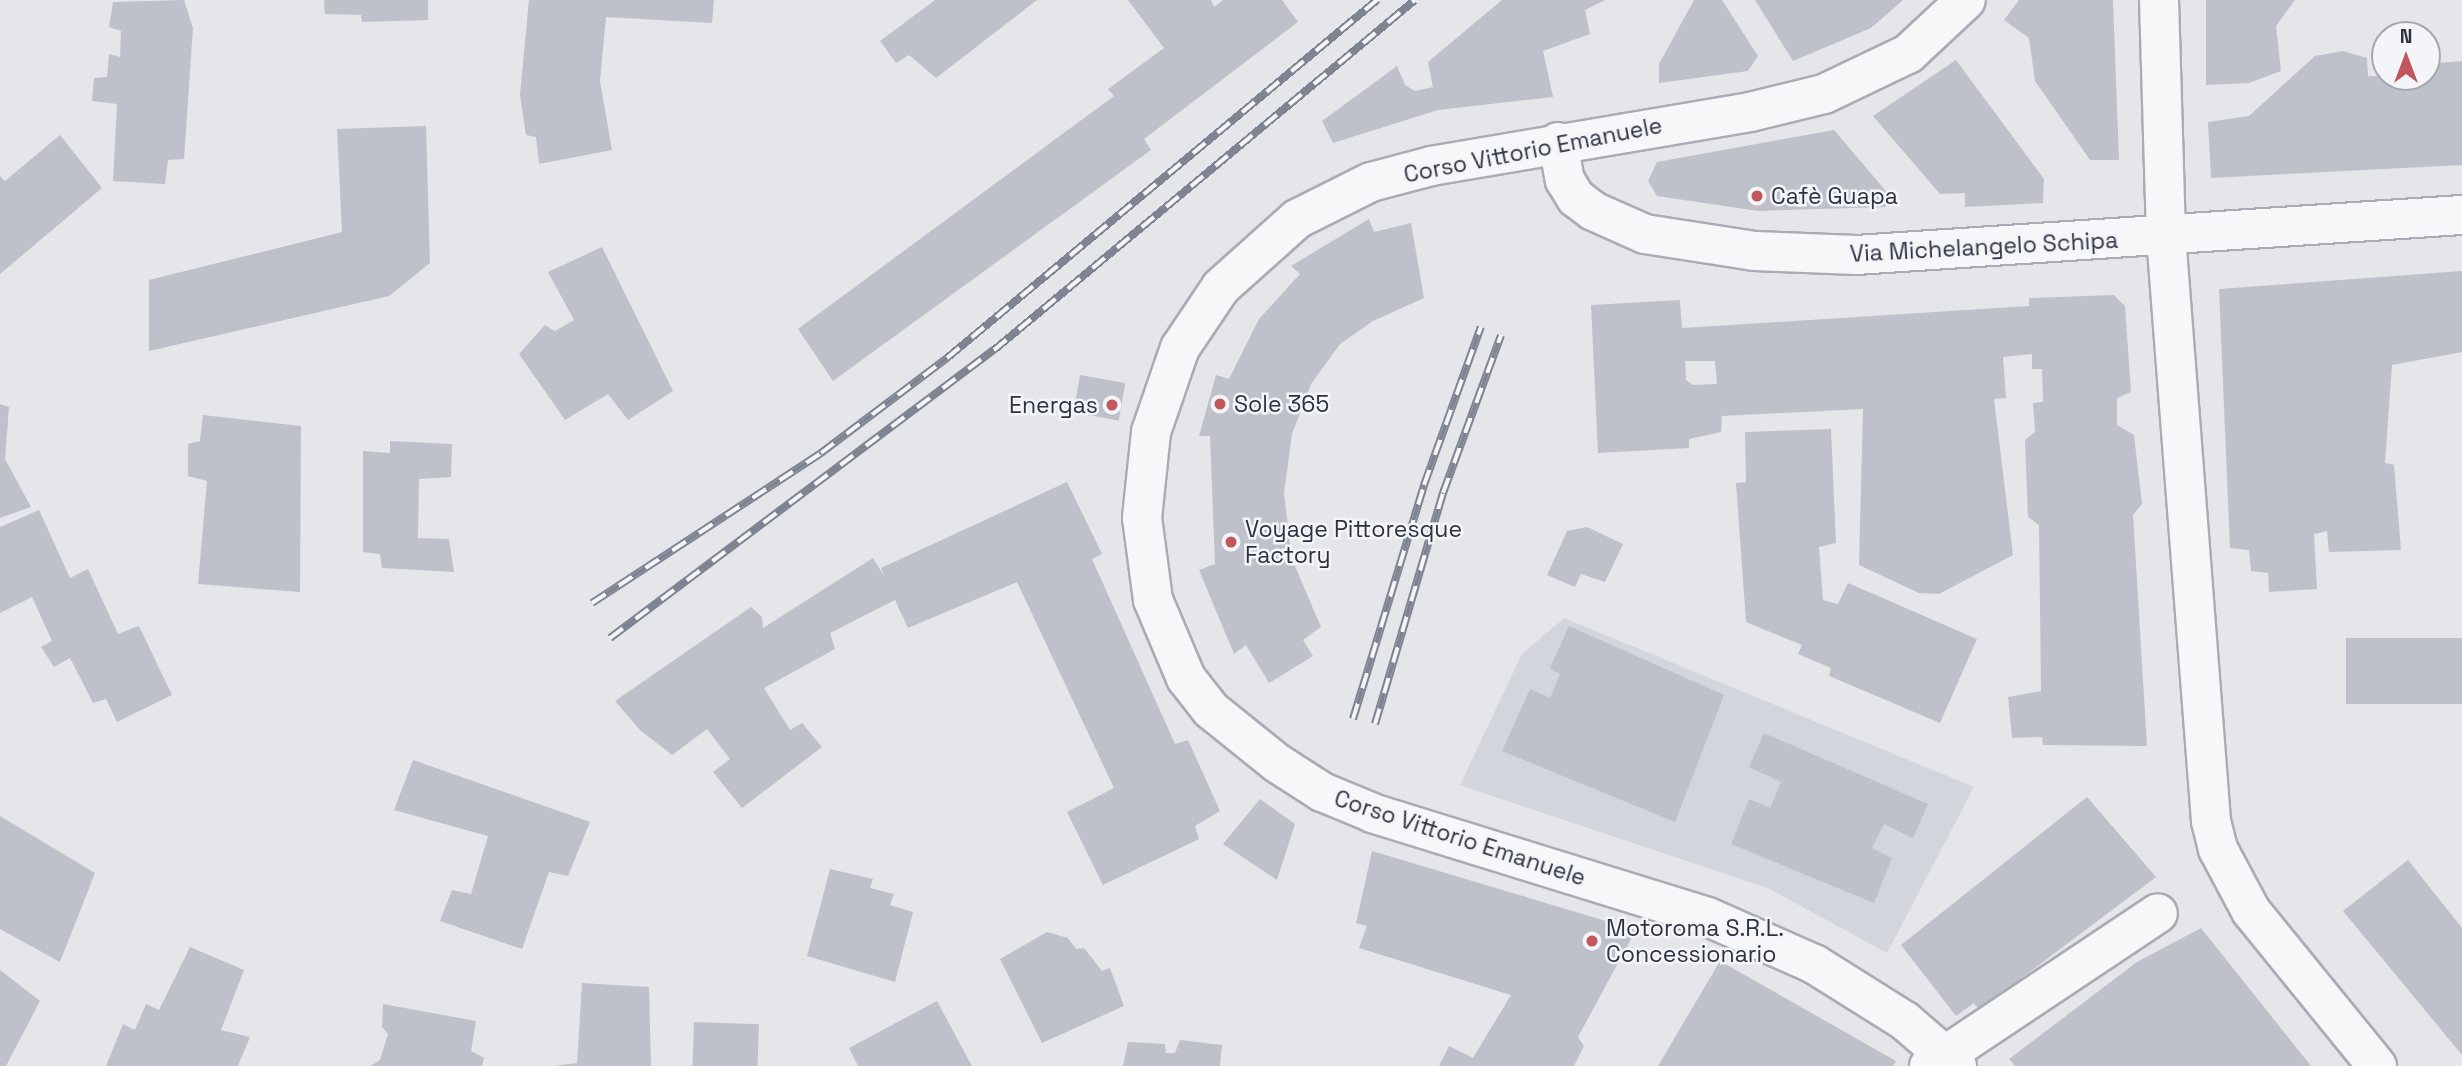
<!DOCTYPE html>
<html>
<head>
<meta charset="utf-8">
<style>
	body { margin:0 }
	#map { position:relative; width:2462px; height:1066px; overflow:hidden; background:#e4e6ea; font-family:"Space Grotesk",sans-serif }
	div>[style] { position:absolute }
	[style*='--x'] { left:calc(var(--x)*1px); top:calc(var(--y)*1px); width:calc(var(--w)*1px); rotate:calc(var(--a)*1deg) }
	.built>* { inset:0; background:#d2d5dc }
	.building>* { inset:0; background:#bfc1ca; transform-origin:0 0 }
	.roads { filter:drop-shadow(2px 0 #a9acb4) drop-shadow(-2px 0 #a9acb4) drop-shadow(0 2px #a9acb4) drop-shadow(0 -2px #a9acb4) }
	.minor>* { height:38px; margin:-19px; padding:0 19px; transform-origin:19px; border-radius:19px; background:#f6f7f9 }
	.rail>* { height:8px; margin-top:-4px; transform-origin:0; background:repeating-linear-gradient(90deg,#f4f5f8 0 16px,#7f8492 0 32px); box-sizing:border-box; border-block:2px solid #7f8492 }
	.dots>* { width:19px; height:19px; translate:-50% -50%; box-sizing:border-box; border:4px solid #f4f5f8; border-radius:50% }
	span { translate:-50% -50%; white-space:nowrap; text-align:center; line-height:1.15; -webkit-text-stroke:5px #f4f5f8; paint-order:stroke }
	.street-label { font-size:23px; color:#2d3241 }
	.poi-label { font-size:23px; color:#2d3241 }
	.left { translate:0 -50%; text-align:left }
	.right { translate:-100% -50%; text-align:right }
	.north { position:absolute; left:2371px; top:21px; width:70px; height:70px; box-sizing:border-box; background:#f4f5f8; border:2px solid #a4a7af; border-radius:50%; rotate:0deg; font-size:19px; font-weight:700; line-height:28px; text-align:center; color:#2d3241 }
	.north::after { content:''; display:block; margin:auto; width:24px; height:32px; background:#c1575b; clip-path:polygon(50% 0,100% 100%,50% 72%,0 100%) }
</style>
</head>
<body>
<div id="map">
	<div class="built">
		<div style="clip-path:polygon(1564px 618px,1974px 787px,1887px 953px,1770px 889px,1460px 785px,1522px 654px)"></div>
	</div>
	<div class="building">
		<div style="clip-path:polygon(184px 0,193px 28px,184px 159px,168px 160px,165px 184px,113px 181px,117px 104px,92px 101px,94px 78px,107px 77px,109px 54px,120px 57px,121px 31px,109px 27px,113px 2px)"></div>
		<div style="clip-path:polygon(324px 0,428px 0,428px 20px,362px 22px,361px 15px,325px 14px)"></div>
		<div style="clip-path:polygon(529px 0,714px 0,712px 23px,606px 17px,600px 81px,612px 150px,539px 164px,536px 137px,526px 135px,520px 95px)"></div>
		<div style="clip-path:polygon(935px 0,1037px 0,936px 78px,909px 55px,896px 63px,880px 41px)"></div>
		<div style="clip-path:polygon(1128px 0,1211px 0,1214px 7px,1223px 0,1282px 0,1298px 22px,1144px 139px,1151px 150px,833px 381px,798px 329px,1114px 96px,1108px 89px,1164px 48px)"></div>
		<div style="clip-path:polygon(1502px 0,1605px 0,1585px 10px,1590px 34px,1543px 51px,1553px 97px,1438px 110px,1333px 143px,1322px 121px,1397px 66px,1405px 85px,1415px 91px,1433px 87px,1428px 62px)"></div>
		<div style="clip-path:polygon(1694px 0,1722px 0,1758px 56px,1748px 71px,1659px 83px,1659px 64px)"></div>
		<div style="clip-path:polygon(1755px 0,1903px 0,1871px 28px,1793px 61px)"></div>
		<div style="clip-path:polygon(2019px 0,2113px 0,2119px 160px,2090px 160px,2035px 81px,2029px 38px,2004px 20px)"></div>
		<div style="clip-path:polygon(2206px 0,2295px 0,2276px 26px,2281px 71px,2249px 83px,2206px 85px)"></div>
		<div style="clip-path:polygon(2343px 51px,2367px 58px,2368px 76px,2427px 77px,2435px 73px,2437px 63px,2462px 61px,2462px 165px,2211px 178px,2208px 122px,2249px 116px,2315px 56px)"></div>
		<div style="clip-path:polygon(1956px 60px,2044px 179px,2043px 203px,1965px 207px,1965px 193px,1940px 194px,1873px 116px)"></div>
		<div style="clip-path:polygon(426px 126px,430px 263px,389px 296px,149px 351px,149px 280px,342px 232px,337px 129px)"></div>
		<div style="clip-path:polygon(1834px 130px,1886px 191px,1890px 201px,1885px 207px,1758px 211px,1657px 196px,1648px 181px,1657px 162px)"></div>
		<div style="clip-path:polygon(60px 135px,102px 188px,0 274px,0 176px,5px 181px)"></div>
		<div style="clip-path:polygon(1369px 219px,1374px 232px,1411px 223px,1424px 298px,1373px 321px,1340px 344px,1311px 384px,1292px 434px,1284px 493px,1292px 559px,1321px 627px,1303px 640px,1313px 656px,1269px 683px,1246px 645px,1234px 654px,1199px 570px,1215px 564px,1210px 436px,1199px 436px,1216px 375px,1229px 379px,1259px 319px,1300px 274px,1291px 266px)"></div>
		<div style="clip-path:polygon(602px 247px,673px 391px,628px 420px,608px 394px,565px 420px,519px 354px,545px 325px,555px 331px,574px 320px,548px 272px)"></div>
		<div style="clip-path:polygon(2462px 271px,2462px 352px,2392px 365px,2385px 463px,2394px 465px,2401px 550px,2329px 552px,2327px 531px,2314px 534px,2317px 589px,2269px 592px,2268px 573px,2251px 571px,2249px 550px,2230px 548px,2219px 289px)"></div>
		<div style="clip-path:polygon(evenodd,2114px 295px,2125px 306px,2131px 392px,2117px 398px,2117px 425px,2134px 435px,2142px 504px,2133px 515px,2147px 746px,2043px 745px,2042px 737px,2012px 738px,2008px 697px,2041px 691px,2039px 525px,2028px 517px,2025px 440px,2035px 432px,2033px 403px,2043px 402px,2042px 369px,2032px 369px,2032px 354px,2003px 357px,2006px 398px,1994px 399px,2013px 555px,1939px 594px,1919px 593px,1859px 565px,1863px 409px,1722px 416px,1721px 432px,1689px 439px,1689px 448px,1598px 453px,1591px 305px,1680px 300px,1682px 328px,2029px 306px,2029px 298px,2114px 295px,1685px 361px,1715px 361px,1717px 384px,1693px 385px,1686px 380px,1685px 361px)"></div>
		<div style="left:1080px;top:375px;width:46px;height:38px;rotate:10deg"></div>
		<div style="clip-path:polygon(0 404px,9px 407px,5px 459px,31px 507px,0 518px)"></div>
		<div style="clip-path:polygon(203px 415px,301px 426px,300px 592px,198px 584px,207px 481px,188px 476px,188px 444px,200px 441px)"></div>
		<div style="clip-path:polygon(1831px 429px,1836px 543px,1819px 547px,1823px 600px,1838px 604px,1848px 583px,1977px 639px,1940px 723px,1829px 676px,1831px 668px,1798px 654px,1802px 645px,1746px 622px,1736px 483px,1746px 482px,1745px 432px)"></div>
		<div style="clip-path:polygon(390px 441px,452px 444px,451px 477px,419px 479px,418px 538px,449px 539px,454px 572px,382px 568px,380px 554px,363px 552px,363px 451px,390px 453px)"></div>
		<div style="clip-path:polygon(1067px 482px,1102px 554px,1092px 559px,1175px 744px,1188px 740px,1220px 811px,1195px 826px,1199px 839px,1103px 885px,1067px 812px,1114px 788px,1017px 582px,908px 628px,895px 600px,830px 633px,835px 649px,764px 688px,790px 730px,802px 723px,822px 747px,742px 808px,713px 772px,730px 759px,707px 729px,672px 755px,640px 730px,615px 701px,751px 607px,762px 617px,763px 628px,873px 558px,884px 576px,881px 568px)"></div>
		<div style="clip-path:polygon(39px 510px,70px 578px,88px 569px,118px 634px,139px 626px,172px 695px,117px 722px,106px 699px,93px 703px,70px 658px,54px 667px,41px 647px,52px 641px,32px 597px,0 613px,0 527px)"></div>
		<div style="clip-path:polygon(1587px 527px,1623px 544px,1605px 582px,1581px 574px,1575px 587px,1547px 575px,1567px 531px)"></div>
		<div style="clip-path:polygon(1569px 626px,1724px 695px,1675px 822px,1502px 751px,1530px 689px,1550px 698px,1560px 674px,1550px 668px)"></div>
		<div style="left:2462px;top:638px;width:66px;height:116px;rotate:90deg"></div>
		<div style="clip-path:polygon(1764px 733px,1928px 804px,1913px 838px,1884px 824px,1872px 848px,1892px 858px,1874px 903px,1731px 844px,1749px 799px,1770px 808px,1781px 782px,1749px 767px)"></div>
		<div style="clip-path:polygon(413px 760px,590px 822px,568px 876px,549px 872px,522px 949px,440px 921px,452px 890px,471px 894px,488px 836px,394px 810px)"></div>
		<div style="clip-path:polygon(2087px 797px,2156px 877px,1979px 1010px,1974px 1003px,1956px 1016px,1901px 945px)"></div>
		<div style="clip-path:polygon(1260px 799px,1295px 824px,1277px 880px,1223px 844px)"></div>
		<div style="clip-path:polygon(0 816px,95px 873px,60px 962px,0 929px)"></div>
		<div style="clip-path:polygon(1372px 851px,1636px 930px,1578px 1037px,1584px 1046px,1574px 1066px,1439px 1066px,1449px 1046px,1473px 1058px,1511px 995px,1359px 948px,1367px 926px,1356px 923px)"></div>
		<div style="clip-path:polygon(2408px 860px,2462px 928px,2462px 1055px,2343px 911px)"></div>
		<div style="clip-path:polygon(830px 869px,873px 879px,870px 888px,894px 894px,890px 905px,913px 912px,895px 982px,807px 956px)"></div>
		<div style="clip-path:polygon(2201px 928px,2311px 1066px,2015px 1066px,2009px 1059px,2137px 962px)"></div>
		<div style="clip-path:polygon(1047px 932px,1068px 938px,1076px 949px,1084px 948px,1102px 971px,1110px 968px,1124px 1006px,1042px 1043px,1000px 959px)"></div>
		<div style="clip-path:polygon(190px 947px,244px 970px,221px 1030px,250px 1037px,238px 1066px,106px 1066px,123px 1024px,135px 1030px,146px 1004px,159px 1010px)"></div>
		<div style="clip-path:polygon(1720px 961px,1896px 1061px,1893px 1066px,1658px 1066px)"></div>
		<div style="clip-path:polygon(0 970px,40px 1001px,6px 1066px,0 1066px)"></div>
		<div style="clip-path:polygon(582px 983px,649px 987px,651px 1066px,554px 1066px,577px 1063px)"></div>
		<div style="clip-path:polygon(937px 1001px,972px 1066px,858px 1066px,849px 1048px)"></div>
		<div style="clip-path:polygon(383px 1004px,476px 1021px,471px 1051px,484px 1058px,482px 1066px,370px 1066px,380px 1060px,388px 1034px,382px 1027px)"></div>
		<div style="left:694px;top:1022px;width:65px;height:44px;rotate:2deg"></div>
		<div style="clip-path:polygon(1180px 1040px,1222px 1045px,1220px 1066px,1123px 1066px,1128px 1042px,1165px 1044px,1166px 1053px,1175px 1053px)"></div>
	</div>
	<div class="roads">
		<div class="minor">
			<div style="--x:2159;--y:0;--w:236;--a:88.3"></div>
			<div style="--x:2166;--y:236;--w:587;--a:85.6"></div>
			<div style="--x:2211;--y:821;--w:29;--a:76"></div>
			<div style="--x:2218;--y:849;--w:70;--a:62"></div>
			<div style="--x:2251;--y:911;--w:200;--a:50.9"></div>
			<div style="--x:1558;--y:142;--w:39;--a:80"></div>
			<div style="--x:1565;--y:180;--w:21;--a:59"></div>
			<div style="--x:1576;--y:198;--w:21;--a:37"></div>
			<div style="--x:1593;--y:211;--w:57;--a:23.9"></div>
			<div style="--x:1645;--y:234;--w:111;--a:8.8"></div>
			<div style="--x:1755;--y:251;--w:101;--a:2.3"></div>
			<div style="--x:1856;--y:255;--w:607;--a:-3.78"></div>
			<div style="--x:1929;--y:1066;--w:275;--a:-33.7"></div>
			<div style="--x:1957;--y:1066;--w:69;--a:-139.1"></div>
			<div style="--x:1905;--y:1021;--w:107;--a:-147.9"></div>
			<div style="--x:1814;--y:964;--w:116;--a:-156.1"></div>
			<div style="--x:1708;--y:917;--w:351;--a:-162.8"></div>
			<div style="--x:1373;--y:813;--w:55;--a:-157.6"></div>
			<div style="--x:1322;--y:792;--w:54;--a:-147.2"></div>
			<div style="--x:1277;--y:763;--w:85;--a:-141.2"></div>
			<div style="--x:1211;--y:710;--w:41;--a:-128"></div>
			<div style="--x:1186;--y:678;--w:85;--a:-112.9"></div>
			<div style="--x:1153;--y:600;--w:83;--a:-97.6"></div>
			<div style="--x:1142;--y:518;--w:86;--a:-84"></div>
			<div style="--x:1151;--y:432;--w:89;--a:-71"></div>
			<div style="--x:1180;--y:348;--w:73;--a:-56.1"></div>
			<div style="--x:1221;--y:287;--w:102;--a:-41.8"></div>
			<div style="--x:1297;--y:219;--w:83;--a:-26.6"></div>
			<div style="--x:1371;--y:182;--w:62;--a:-14.9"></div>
			<div style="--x:1431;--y:166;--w:324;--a:-9.6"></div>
			<div style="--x:1750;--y:112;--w:76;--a:-13.7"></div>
			<div style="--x:1824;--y:94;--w:93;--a:-25.5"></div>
			<div style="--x:1908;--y:54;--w:79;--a:-43"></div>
		</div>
	</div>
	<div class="rail">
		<div style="--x:592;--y:603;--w:274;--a:-33.2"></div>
		<div style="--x:821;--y:453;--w:158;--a:-37"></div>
		<div style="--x:947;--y:358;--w:560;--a:-39.78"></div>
		<div style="--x:610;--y:638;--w:480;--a:-36.9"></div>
		<div style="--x:994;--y:350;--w:547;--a:-39.74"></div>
		<div style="--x:1353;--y:719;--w:245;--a:-73.1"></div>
		<div style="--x:1424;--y:485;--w:168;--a:-70.2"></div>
		<div style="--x:1375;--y:724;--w:241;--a:-73.6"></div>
		<div style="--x:1443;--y:493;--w:168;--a:-69.8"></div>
	</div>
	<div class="dots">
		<div style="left:1757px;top:196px;background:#c1575b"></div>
		<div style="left:1220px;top:404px;background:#c1575b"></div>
		<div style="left:1112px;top:405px;background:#c1575b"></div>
		<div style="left:1231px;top:542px;background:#c1575b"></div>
		<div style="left:1592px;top:941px;background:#c1575b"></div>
	</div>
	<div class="street-label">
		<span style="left:1533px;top:150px;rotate:-11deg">Corso Vittorio Emanuele</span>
		<span style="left:1984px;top:247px;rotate:-3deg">Via Michelangelo Schipa</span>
		<span style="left:1460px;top:838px;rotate:18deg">Corso Vittorio Emanuele</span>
	</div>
	<div class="poi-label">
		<span class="left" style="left:1771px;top:196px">Cafè Guapa</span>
		<span class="left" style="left:1234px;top:404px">Sole 365</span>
		<span class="right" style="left:1098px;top:405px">Energas</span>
		<span class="left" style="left:1245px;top:542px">Voyage Pittoresque<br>Factory</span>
		<span class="left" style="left:1606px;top:941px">Motoroma S.R.L.<br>Concessionario</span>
	</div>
	<div class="north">N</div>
</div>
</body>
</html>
